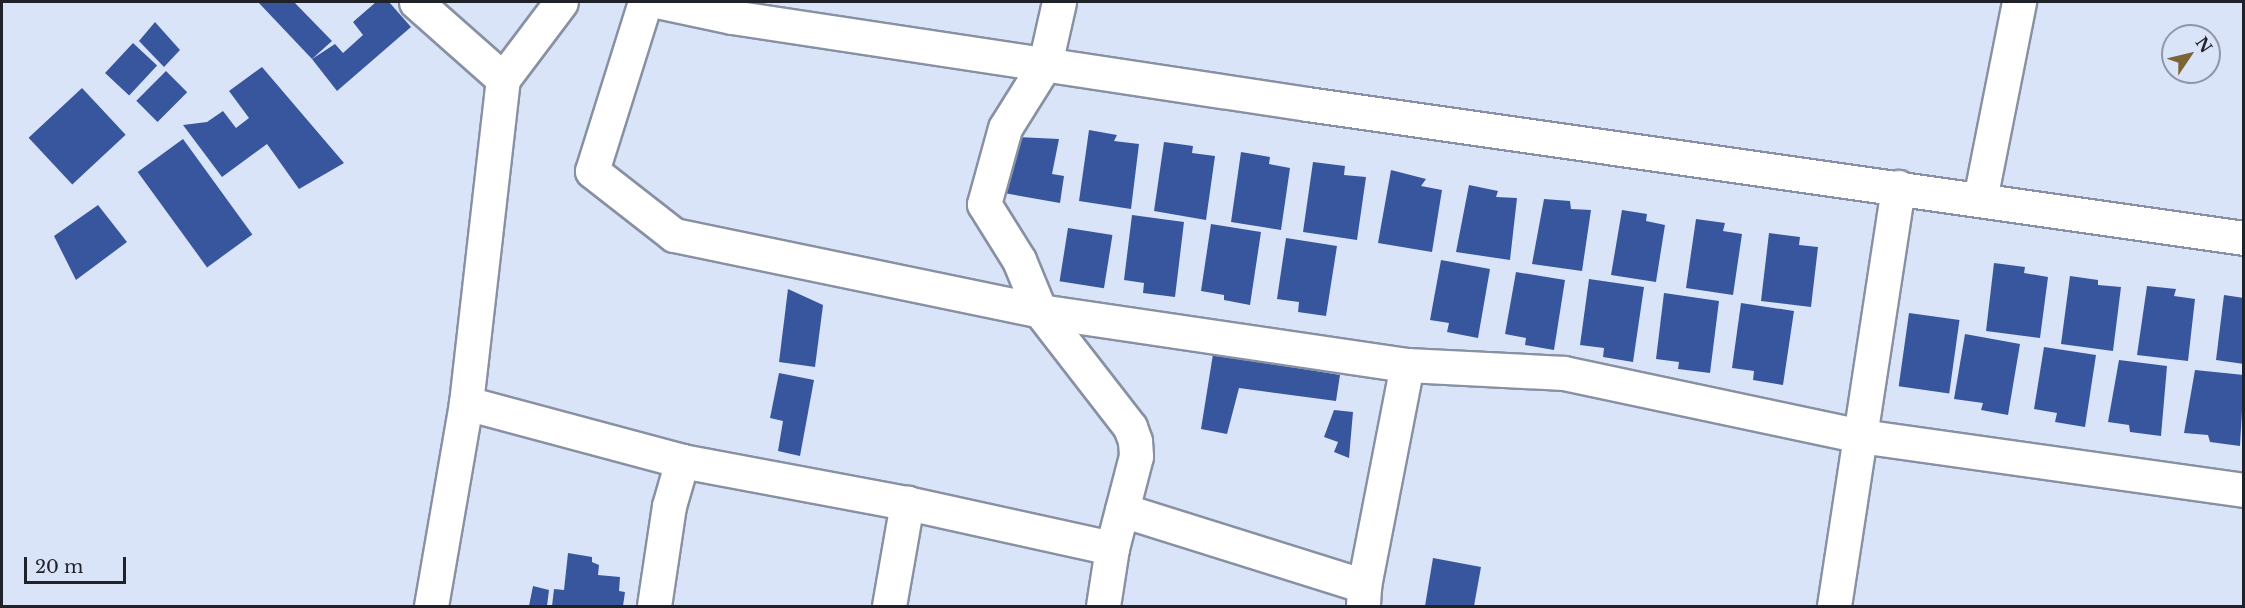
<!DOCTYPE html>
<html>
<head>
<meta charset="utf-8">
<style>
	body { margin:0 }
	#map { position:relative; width:2245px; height:608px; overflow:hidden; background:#dae4f8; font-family:"Libre Baskerville",serif }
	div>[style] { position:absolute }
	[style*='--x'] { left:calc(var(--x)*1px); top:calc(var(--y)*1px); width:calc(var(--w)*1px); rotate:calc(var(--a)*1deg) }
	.building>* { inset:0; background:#37569e; transform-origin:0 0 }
	.roads { filter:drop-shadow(2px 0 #8891a3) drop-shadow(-2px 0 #8891a3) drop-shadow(0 2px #8891a3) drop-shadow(0 -2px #8891a3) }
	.minor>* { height:33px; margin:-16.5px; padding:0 16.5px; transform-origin:16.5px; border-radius:16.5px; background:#fff }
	span { translate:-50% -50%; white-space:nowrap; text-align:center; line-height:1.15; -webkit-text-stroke:6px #dae4f8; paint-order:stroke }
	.frame { position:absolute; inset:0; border:3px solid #1f2229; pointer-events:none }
	.north { position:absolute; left:2161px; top:24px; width:60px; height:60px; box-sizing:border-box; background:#dae4f8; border:2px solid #8f96a5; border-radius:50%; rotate:55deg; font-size:16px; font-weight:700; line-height:24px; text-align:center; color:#1f2229 }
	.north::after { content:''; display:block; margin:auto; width:21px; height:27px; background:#7b6535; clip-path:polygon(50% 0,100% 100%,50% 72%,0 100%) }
	.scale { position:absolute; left:24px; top:557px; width:102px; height:27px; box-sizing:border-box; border:3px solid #1f2229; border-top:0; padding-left:8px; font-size:18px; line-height:21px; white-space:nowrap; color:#1f2229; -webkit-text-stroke:4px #dae4f8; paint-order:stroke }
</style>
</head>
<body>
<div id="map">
	<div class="building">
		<div style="clip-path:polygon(258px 2px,294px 2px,332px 41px,312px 59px)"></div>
		<div style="clip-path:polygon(376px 2px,389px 2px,411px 27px,337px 91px,312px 59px,335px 44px,343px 53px,363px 35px,353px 22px)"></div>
		<div style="clip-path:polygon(155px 22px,180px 50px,164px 67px,139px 41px)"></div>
		<div style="left:133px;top:43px;width:33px;height:41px;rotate:43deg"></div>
		<div style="clip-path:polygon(262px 67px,344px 163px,299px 189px,267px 144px,222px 177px,183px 125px,207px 122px,223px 111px,236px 128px,249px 118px,229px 91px)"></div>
		<div style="left:166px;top:71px;width:30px;height:42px;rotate:45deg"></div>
		<div style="left:82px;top:88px;width:64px;height:73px;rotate:47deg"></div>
		<div style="clip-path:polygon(1089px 130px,1117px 135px,1114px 141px,1139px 144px,1131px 209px,1079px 201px)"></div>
		<div style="clip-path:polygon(1017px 137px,1059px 139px,1052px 174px,1064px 176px,1060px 203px,1004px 193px)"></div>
		<div style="left:183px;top:139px;width:118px;height:56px;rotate:54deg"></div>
		<div style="clip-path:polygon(1164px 142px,1193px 146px,1192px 153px,1215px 156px,1206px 220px,1154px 211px)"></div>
		<div style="clip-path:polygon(1241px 152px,1270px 157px,1269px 164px,1290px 168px,1281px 230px,1231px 222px)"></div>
		<div style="clip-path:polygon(1313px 162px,1345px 166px,1344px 175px,1366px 177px,1357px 240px,1303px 232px)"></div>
		<div style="clip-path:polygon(1391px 170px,1426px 179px,1421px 186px,1442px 190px,1432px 252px,1378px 243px)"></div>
		<div style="clip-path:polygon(1469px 185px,1498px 191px,1496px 197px,1517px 198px,1510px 260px,1456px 252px)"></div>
		<div style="clip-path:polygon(1544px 199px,1570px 201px,1571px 209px,1591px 210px,1582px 271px,1532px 264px)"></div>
		<div style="clip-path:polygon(98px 205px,127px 242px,76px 280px,54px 236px)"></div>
		<div style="clip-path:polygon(1622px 210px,1647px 214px,1646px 221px,1665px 225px,1656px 282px,1611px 275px)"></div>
		<div style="clip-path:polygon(1132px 215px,1184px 222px,1175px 297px,1143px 293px,1144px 283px,1124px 280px)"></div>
		<div style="clip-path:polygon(1696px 219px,1725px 223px,1723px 231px,1742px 234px,1733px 295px,1686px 288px)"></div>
		<div style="clip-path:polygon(1211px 224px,1261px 232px,1250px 305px,1224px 300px,1224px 295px,1201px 291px)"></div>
		<div style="left:1068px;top:228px;width:45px;height:54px;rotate:9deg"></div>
		<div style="clip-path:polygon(1769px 233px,1800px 237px,1799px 245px,1818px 247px,1811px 307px,1761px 301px)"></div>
		<div style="clip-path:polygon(1286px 238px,1337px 246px,1326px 316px,1298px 312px,1299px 302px,1277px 299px)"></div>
		<div style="clip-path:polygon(1441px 260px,1490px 269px,1478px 338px,1447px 332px,1449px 323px,1430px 320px)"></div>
		<div style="clip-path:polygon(1994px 263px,2025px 267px,2024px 273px,2048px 277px,2040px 338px,1986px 331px)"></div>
		<div style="clip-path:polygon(1516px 272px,1565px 280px,1554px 350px,1525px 345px,1526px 338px,1505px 334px)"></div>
		<div style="clip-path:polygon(2070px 276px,2098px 280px,2098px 285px,2121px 287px,2113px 351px,2061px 344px)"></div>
		<div style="clip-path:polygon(1589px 279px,1644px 287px,1633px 362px,1603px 357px,1604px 348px,1580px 345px)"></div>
		<div style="clip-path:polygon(2147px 286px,2176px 289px,2174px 296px,2195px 299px,2188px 361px,2137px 355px)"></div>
		<div style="clip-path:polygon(788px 289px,823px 305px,815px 367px,779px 362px)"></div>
		<div style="clip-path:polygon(1664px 293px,1719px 301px,1710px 373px,1678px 369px,1679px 362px,1656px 359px)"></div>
		<div style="clip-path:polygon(2224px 295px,2244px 298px,2244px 364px,2216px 360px)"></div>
		<div style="clip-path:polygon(1741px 303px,1794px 311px,1783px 385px,1753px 380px,1754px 371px,1732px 368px)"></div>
		<div style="left:1909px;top:313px;width:51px;height:74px;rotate:8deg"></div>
		<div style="clip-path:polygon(1965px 334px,2020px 344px,2008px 415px,1981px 410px,1983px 403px,1954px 399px)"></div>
		<div style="clip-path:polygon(2044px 347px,2096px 355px,2085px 427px,2055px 422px,2057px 413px,2034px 409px)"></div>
		<div style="clip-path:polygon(1213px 354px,1340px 375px,1336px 401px,1239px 388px,1227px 434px,1201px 429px)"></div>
		<div style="clip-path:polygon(2119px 360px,2167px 366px,2161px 436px,2130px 432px,2129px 425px,2108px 422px)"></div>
		<div style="clip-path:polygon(2195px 370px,2244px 375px,2240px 446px,2210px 442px,2208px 435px,2184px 433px)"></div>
		<div style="clip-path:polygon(779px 373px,814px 380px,800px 456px,778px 451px,783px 421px,770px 418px)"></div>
		<div style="clip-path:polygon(1334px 410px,1353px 412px,1349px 458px,1334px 452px,1338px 442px,1324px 437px)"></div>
		<div style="clip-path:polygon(568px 553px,592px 557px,592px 562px,599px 565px,598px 575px,620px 577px,619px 591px,625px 592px,623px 606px,552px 606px,554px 589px,564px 590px)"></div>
		<div style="clip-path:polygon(1433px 558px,1481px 567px,1474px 606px,1425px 606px)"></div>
		<div style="clip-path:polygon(533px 586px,549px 590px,547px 606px,529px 606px)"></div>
	</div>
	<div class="roads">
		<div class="minor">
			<div style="--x:416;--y:2;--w:116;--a:41.5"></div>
			<div style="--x:503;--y:79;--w:96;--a:-53"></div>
			<div style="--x:645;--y:2;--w:177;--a:107.4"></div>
			<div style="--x:592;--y:171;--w:104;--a:38"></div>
			<div style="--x:674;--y:235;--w:374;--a:11.7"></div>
			<div style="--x:1040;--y:311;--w:371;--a:8.4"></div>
			<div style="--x:1407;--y:365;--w:157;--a:2.9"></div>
			<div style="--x:1564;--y:373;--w:303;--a:12"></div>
			<div style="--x:1860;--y:436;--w:388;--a:8"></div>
			<div style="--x:662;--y:2;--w:72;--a:12.1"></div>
			<div style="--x:732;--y:17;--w:582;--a:8.6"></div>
			<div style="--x:1307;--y:104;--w:947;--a:8.14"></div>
			<div style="--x:1059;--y:2;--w:64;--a:102.7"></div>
			<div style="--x:1045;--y:64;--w:75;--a:122"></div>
			<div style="--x:1005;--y:128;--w:79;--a:105.4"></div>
			<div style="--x:984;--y:204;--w:66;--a:58"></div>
			<div style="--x:1019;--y:260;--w:55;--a:67.6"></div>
			<div style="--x:1040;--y:311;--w:147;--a:52.2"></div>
			<div style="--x:1130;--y:427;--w:15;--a:70"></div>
			<div style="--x:1135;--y:441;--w:15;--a:86"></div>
			<div style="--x:1136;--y:456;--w:95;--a:104.6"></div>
			<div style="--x:1112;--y:548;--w:59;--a:98.8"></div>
			<div style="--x:1980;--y:199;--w:201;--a:-78.8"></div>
			<div style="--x:466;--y:403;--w:224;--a:15"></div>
			<div style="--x:682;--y:461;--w:229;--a:10.6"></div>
			<div style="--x:907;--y:503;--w:210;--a:12.4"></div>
			<div style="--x:1122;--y:510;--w:254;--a:17.4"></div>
			<div style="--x:1364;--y:586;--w:20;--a:93"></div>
			<div style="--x:1364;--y:586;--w:225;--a:-79"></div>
			<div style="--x:431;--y:606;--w:206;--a:-80.2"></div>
			<div style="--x:466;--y:403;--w:326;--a:-83.5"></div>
			<div style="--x:654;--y:606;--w:101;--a:-81.5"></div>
			<div style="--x:669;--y:506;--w:47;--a:-73.9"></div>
			<div style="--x:889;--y:606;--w:105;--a:-80.1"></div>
			<div style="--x:1834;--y:606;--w:424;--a:-81.3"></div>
		</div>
	</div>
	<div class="frame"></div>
	<div class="north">N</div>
	<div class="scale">20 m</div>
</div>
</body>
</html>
